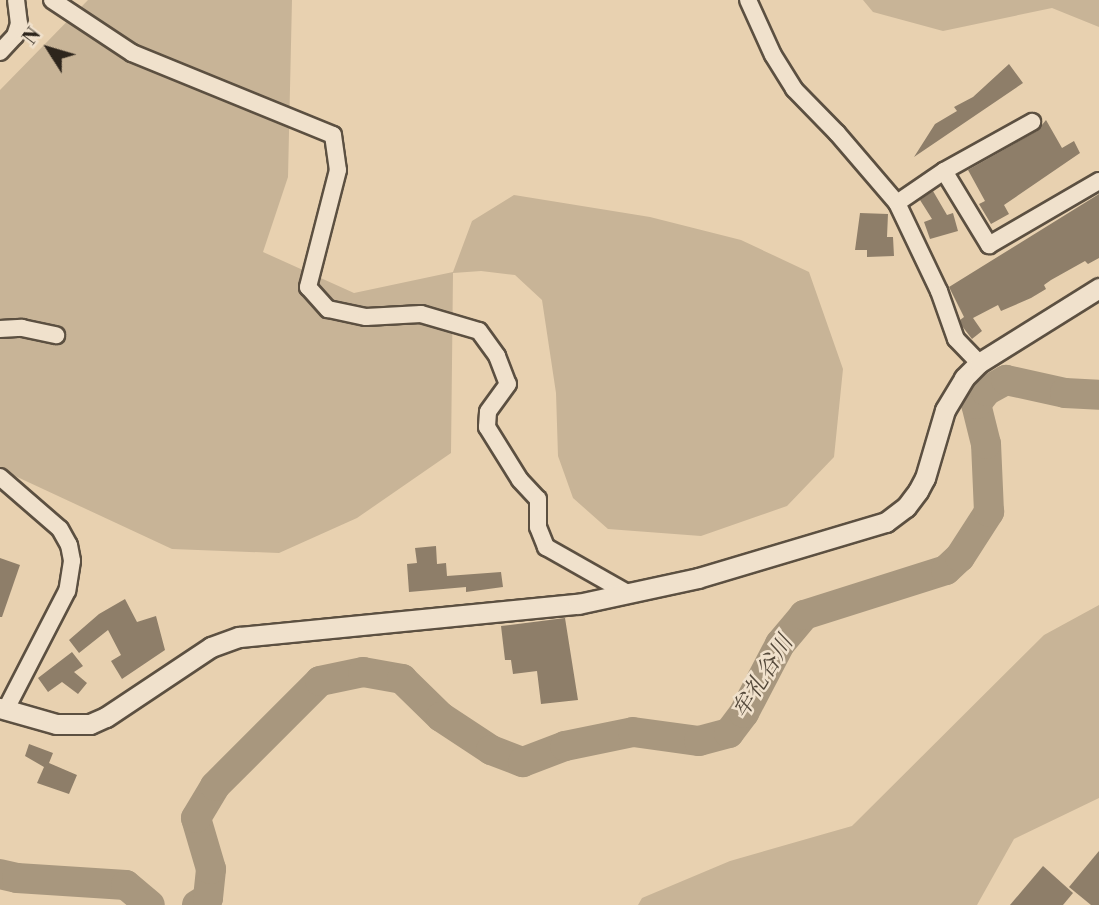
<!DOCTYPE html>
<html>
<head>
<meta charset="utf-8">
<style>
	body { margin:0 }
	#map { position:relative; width:1099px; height:905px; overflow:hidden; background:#e8d1b0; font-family:"Libre Bodoni","Noto Serif JP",serif }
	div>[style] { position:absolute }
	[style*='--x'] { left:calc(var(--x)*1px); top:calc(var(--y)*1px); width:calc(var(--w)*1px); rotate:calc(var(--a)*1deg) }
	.green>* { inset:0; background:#c8b497 }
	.river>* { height:30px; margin:-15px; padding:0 15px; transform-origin:15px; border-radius:15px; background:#a8977e }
	.building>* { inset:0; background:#8e7e69 }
	.roads { filter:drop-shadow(2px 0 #5c5041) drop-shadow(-2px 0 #5c5041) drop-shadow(0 2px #5c5041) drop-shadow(0 -2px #5c5041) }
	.minor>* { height:16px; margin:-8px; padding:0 8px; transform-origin:8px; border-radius:8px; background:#f0e1cc }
	.tertiary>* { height:19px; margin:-9.5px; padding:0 9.5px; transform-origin:9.5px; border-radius:9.5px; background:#f0e1cc }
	span { translate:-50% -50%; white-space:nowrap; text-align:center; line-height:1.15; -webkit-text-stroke:5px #f0e1cc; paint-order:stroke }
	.water-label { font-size:23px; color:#524739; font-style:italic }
	.north { position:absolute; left:14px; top:14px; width:70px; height:70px; -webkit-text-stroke:5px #f0e1cc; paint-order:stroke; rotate:307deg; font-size:19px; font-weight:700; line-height:28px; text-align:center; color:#2d251c }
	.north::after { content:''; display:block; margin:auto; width:24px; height:32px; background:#2d251c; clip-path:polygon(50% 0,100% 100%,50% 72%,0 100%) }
</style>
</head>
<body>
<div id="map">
	<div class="green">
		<div style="clip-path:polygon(88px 0,292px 0,288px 177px,263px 252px,354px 293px,453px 272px,472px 221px,514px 195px,650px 217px,741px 240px,809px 272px,843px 369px,834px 457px,787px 506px,701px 536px,608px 529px,573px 498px,558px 456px,556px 393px,542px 300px,515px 275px,481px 271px,453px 273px,451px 453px,357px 518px,279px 553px,172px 549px,0 469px,0 90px)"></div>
		<div style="clip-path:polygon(863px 0,1099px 0,1099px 27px,1052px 8px,943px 31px,873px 12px)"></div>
		<div style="clip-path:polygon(1099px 605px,1099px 798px,1014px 839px,977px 905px,638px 905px,642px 898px,730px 861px,852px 826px,1044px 635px)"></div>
	</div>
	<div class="river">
		<div style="--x:0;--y:874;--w:17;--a:13"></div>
		<div style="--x:17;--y:878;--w:109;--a:3.7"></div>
		<div style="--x:126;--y:885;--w:31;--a:40"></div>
		<div style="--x:197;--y:905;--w:13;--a:-32"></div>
		<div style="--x:208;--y:898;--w:29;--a:-84"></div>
		<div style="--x:211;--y:869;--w:53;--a:-106.4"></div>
		<div style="--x:196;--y:818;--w:37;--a:-59"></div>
		<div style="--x:215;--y:786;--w:148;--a:-45"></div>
		<div style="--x:320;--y:681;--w:44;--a:-11.8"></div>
		<div style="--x:363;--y:672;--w:40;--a:10"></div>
		<div style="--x:402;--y:679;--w:54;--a:44.3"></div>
		<div style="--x:441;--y:717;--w:60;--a:33.4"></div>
		<div style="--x:491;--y:750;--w:34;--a:21"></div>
		<div style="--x:523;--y:762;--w:45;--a:-20.9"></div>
		<div style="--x:565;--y:746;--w:69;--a:-11.6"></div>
		<div style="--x:633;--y:732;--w:67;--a:7.8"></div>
		<div style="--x:699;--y:741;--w:31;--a:-15"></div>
		<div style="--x:729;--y:733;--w:25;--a:-53"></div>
		<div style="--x:744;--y:713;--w:78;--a:-62.4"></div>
		<div style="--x:780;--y:644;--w:38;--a:-50"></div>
		<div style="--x:804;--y:615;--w:149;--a:-17.6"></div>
		<div style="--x:946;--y:570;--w:19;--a:-43"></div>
		<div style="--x:960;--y:557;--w:54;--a:-57.2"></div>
		<div style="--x:989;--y:512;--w:68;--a:-92.5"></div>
		<div style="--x:986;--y:444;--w:41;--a:-104"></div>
		<div style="--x:976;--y:404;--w:16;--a:-52"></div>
		<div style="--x:986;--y:391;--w:23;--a:-29"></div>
		<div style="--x:1006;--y:380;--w:60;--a:12.4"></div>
		<div style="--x:1065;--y:393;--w:34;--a:3"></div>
	</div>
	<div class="building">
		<div style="clip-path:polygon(1009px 64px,1023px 83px,914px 157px,935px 124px,957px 111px,954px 107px,973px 97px)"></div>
		<div style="clip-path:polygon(1046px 120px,1062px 148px,1074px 141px,1080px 153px,1004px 205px,1009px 214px,991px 224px,979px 204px,985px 201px,968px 170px,1037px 131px)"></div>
		<div style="clip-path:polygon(933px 191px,947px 215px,953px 213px,958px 231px,930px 239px,924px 222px,932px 219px,920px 200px)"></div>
		<div style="clip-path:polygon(1099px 194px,1099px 258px,1088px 264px,1085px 261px,1051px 280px,1044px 285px,1046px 289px,1031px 298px,1001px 311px,998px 305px,973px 318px,982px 331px,972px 339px,962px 326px,960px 320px,964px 317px,949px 287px)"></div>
		<div style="clip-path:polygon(860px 213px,888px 214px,887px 237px,893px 237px,894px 256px,867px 257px,867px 250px,855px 250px)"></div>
		<div style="clip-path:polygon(436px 546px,437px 564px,446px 563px,447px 576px,501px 572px,503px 587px,466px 592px,466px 587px,409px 592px,407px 564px,417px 563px,415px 548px)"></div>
		<div style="clip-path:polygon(0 558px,20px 565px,2px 617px,0 617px)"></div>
		<div style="clip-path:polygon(125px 599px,137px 622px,156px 616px,165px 650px,122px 679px,111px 661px,121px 655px,108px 630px,79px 653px,69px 640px,99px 614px)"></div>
		<div style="clip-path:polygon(565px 618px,578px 700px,541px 704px,537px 671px,513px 674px,511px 660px,505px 660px,501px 626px)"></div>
		<div style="clip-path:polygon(72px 652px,83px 666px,74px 672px,87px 683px,78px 694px,62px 682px,48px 692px,38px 678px)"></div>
		<div style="clip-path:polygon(29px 744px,53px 753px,49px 763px,77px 775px,69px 794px,37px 783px,44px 767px,25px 756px)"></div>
		<div style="clip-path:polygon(1099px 851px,1099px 905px,1091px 905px,1069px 887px)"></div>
		<div style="clip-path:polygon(1043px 866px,1073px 893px,1063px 905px,1010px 905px)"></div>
	</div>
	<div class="roads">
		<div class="minor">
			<div style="--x:52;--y:0;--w:96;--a:33.5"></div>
			<div style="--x:132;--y:53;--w:217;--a:22.2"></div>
			<div style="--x:333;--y:135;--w:35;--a:82"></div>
			<div style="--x:338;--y:170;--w:121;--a:104.4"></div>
			<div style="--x:308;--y:287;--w:30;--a:48"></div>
			<div style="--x:328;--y:309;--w:39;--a:12"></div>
			<div style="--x:366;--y:317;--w:55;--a:-3.1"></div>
			<div style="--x:421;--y:314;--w:60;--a:16.3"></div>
			<div style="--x:479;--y:331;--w:31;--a:54"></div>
			<div style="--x:497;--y:356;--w:30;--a:69"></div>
			<div style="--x:508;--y:384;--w:34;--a:126"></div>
			<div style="--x:488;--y:412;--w:15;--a:94"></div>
			<div style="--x:487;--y:427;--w:62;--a:58.1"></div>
			<div style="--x:520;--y:480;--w:26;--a:47"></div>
			<div style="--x:538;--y:499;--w:28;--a:90"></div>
			<div style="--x:538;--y:527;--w:22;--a:68"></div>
			<div style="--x:546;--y:547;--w:95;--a:29.5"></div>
			<div style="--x:748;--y:0;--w:60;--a:65.6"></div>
			<div style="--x:773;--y:55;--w:40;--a:58"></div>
			<div style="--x:794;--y:89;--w:62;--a:45.7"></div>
			<div style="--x:837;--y:133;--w:92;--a:49.4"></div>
			<div style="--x:897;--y:203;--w:98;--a:64.5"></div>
			<div style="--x:939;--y:291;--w:51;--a:70.5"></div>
			<div style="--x:956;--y:339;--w:33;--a:46"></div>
			<div style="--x:0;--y:52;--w:22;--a:-47"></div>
			<div style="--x:15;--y:36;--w:13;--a:-72"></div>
			<div style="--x:19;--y:24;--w:24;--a:-97"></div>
			<div style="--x:944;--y:171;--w:101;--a:-29.1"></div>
			<div style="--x:897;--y:203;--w:57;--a:-34.2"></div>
			<div style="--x:944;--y:171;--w:87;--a:58.7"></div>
			<div style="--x:989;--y:245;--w:127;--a:-30.2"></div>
			<div style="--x:0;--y:329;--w:22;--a:-3"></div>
			<div style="--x:22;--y:328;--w:35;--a:12"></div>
			<div style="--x:0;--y:477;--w:79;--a:40.9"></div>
			<div style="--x:60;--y:529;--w:18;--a:61"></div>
			<div style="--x:69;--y:545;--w:16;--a:79"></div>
			<div style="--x:72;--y:561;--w:30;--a:99"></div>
			<div style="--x:67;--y:591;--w:133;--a:117.3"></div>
		</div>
		<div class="tertiary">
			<div style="--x:0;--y:708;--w:58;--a:15.9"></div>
			<div style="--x:56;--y:724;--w:34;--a:0"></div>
			<div style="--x:90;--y:724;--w:17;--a:-24"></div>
			<div style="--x:106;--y:717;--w:126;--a:-33.7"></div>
			<div style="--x:211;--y:647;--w:30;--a:-20"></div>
			<div style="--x:239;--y:637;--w:341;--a:-5.6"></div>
			<div style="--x:578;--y:604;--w:123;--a:-12.2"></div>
			<div style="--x:698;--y:578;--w:196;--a:-16.6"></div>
			<div style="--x:886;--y:522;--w:25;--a:-37"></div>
			<div style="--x:906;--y:507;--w:20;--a:-53"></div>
			<div style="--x:918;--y:491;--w:15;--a:-62"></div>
			<div style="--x:925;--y:478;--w:71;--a:-73.6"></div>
			<div style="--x:945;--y:410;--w:37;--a:-59"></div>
			<div style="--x:964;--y:378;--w:21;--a:-45"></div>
			<div style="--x:979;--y:363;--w:142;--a:-32"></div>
		</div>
	</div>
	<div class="water-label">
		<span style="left:763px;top:677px;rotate:-58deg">牟礼谷川</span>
	</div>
	<div class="north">N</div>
</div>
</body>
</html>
